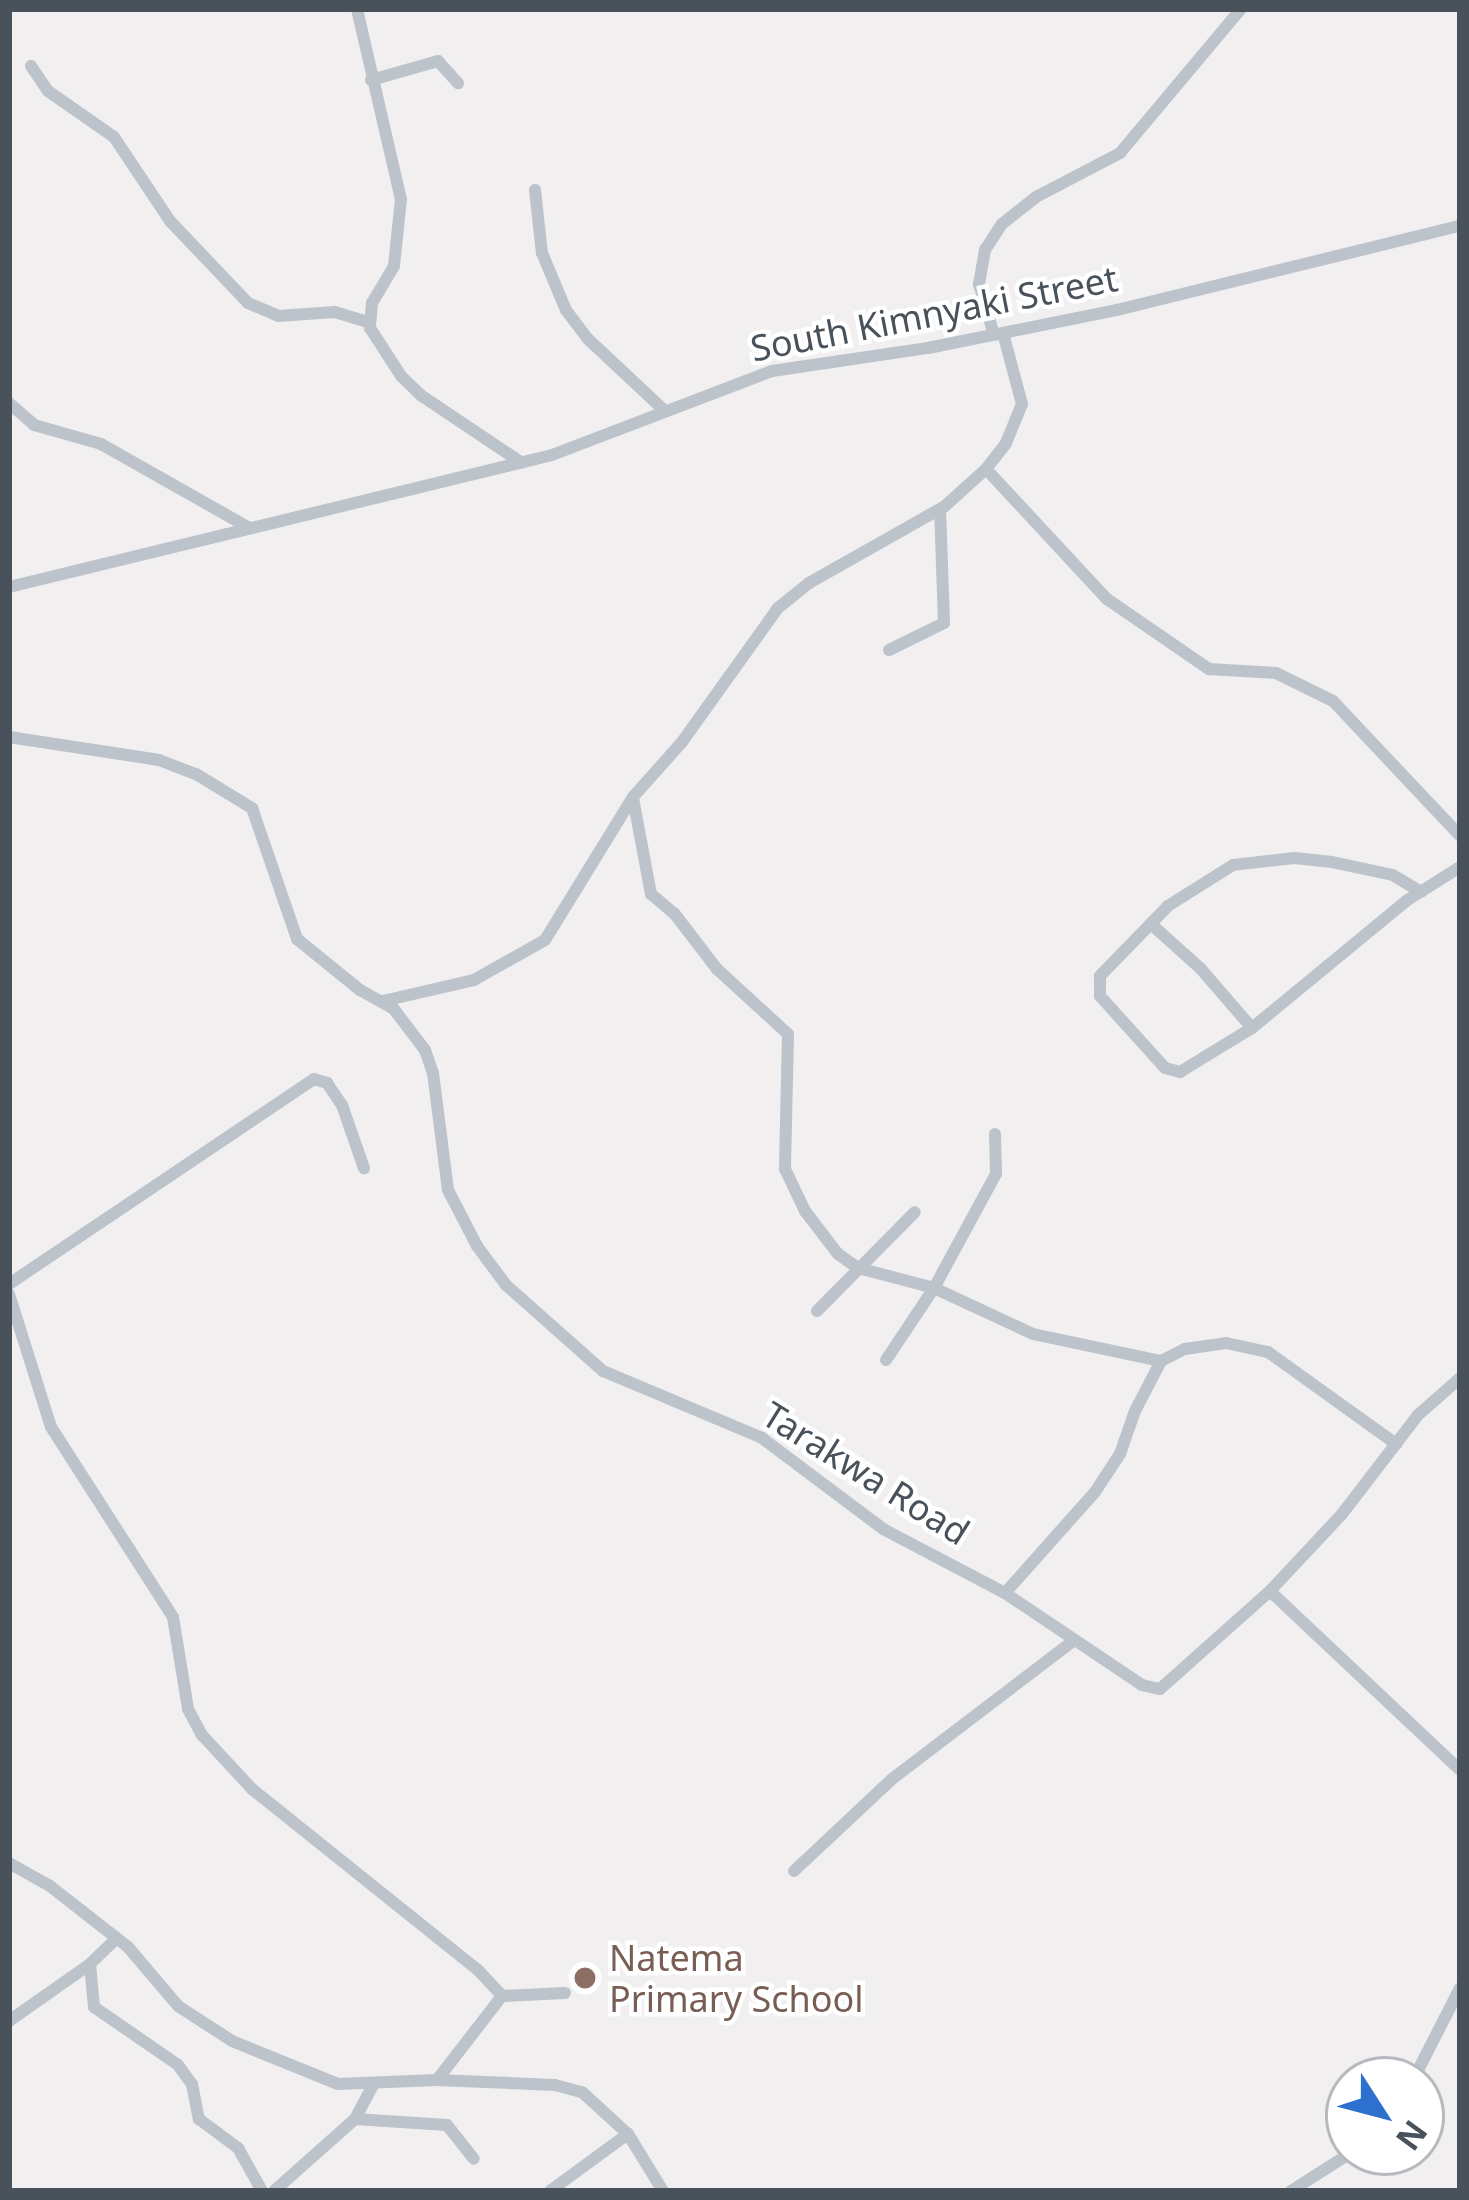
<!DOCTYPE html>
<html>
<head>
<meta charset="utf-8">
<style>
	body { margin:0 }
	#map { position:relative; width:1469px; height:2200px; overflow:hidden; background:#f1efef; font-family:"Noto Sans",sans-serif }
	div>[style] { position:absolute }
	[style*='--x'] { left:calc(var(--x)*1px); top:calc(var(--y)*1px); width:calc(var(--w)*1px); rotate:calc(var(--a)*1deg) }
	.minor>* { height:12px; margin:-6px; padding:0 6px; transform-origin:6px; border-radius:6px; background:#bcc3ca }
	.dots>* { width:33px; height:33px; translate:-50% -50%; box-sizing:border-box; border:6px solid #fff; border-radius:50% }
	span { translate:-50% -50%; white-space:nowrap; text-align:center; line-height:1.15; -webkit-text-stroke:9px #fff; paint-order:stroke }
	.street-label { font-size:36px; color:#49515a }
	.education-label { font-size:36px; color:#785e54 }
	.left { translate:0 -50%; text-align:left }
	.frame { position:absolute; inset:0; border:12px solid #49515a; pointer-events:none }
	.north { position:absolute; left:1325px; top:2056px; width:120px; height:120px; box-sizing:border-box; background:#fff; border:3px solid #b6b9bd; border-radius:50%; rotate:126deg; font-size:33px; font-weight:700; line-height:48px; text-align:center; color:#49515a }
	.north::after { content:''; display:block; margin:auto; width:42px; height:54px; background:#2d70cd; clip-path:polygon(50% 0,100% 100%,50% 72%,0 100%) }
</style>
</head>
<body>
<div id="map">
	<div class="minor">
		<div style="--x:357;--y:9;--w:195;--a:77"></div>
		<div style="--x:401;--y:199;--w:67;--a:96"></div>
		<div style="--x:394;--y:266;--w:43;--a:120.7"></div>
		<div style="--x:372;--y:303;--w:25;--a:95"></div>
		<div style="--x:370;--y:328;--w:57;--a:57.1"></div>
		<div style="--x:401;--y:376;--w:29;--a:44"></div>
		<div style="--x:422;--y:396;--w:120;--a:33.8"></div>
		<div style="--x:31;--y:66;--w:30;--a:56"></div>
		<div style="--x:48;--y:91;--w:80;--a:34.9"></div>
		<div style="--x:114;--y:137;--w:101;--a:56.3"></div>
		<div style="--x:170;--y:221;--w:113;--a:46.4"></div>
		<div style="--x:248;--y:303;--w:33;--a:23"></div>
		<div style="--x:278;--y:316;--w:57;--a:-4"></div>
		<div style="--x:335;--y:312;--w:34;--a:17"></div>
		<div style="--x:371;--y:80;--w:70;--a:-15.8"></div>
		<div style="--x:438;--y:61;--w:30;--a:48"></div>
		<div style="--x:535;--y:190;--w:63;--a:83.7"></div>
		<div style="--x:542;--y:253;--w:62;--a:67.2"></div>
		<div style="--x:566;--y:310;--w:36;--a:53"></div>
		<div style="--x:588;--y:339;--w:104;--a:43.1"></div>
		<div style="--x:994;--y:335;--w:53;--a:-106.4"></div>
		<div style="--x:979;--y:284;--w:35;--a:-80"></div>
		<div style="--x:985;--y:250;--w:31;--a:-57"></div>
		<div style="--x:1002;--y:224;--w:43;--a:-38.5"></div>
		<div style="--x:1036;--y:197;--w:95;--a:-27.6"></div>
		<div style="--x:1120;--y:153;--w:188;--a:-50"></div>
		<div style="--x:9;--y:403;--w:33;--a:41"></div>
		<div style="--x:34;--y:425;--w:70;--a:15.8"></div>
		<div style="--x:101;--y:444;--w:169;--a:29.5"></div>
		<div style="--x:986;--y:469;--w:178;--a:47.1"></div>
		<div style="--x:1107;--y:599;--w:124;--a:34.5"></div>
		<div style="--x:1209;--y:669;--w:67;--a:3.4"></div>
		<div style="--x:1276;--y:673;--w:64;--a:26.2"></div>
		<div style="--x:1333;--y:701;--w:185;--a:46.7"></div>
		<div style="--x:9;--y:587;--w:559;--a:-13.66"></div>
		<div style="--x:552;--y:455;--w:235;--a:-20.9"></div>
		<div style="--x:772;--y:371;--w:158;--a:-8.4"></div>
		<div style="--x:928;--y:348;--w:193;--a:-11.4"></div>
		<div style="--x:1117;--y:310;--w:353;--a:-13.8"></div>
		<div style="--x:889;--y:650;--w:61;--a:-26.1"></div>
		<div style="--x:944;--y:623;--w:113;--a:-92"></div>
		<div style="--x:9;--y:737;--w:152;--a:8.7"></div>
		<div style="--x:159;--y:760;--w:40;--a:21"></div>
		<div style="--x:196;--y:774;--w:66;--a:31.3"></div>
		<div style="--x:252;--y:808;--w:139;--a:71"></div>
		<div style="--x:297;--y:939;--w:81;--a:39"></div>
		<div style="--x:360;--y:990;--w:38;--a:29"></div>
		<div style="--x:393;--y:1008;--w:53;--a:52.7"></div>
		<div style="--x:425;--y:1050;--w:24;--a:71"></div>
		<div style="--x:433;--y:1073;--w:118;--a:82.7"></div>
		<div style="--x:448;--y:1190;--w:63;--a:62.6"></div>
		<div style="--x:477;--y:1246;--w:49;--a:53.4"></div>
		<div style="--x:506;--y:1285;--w:130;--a:41.6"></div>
		<div style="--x:603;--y:1371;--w:173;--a:22.8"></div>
		<div style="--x:762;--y:1438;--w:151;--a:36.9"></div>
		<div style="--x:883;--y:1529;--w:138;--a:27.7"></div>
		<div style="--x:1005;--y:1593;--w:165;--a:33.9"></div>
		<div style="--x:1142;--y:1685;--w:18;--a:13"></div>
		<div style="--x:1160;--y:1689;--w:147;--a:-41.7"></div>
		<div style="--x:1270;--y:1591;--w:105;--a:-46.9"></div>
		<div style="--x:1342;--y:1514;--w:125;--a:-52.5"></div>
		<div style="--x:1418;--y:1415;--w:56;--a:-41.4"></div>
		<div style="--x:633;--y:798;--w:98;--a:79.4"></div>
		<div style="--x:651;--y:894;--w:30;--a:40"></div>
		<div style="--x:674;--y:913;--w:71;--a:52.5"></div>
		<div style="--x:717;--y:969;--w:96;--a:42.5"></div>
		<div style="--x:788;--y:1034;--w:135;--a:91.3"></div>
		<div style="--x:785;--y:1169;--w:47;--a:64.5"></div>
		<div style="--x:805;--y:1211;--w:54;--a:52.5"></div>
		<div style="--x:838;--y:1254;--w:24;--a:35"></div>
		<div style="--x:858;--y:1268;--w:79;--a:14.7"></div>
		<div style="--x:934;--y:1288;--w:109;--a:24.9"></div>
		<div style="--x:1033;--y:1334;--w:131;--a:11.9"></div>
		<div style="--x:1421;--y:892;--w:33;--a:-149"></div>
		<div style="--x:1393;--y:875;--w:62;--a:-168"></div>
		<div style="--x:1332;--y:862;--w:38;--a:-174"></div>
		<div style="--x:1294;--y:858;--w:61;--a:173.5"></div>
		<div style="--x:1233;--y:865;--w:77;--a:147.8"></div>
		<div style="--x:1168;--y:906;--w:98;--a:134.2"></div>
		<div style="--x:1100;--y:976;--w:20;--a:90"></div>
		<div style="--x:1100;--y:996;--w:97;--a:47.9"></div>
		<div style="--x:1165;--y:1068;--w:16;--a:15"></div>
		<div style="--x:1180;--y:1072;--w:84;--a:-31.4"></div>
		<div style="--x:1252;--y:1028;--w:200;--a:-39.5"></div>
		<div style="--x:1406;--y:901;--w:64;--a:-32.2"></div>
		<div style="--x:1151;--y:924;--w:67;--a:42"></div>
		<div style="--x:1201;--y:969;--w:78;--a:49.2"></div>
		<div style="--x:383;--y:1001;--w:93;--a:-13"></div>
		<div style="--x:474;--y:980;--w:81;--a:-29.4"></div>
		<div style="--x:545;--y:940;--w:168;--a:-58.4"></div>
		<div style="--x:633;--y:797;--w:74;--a:-48.3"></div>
		<div style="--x:682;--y:742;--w:165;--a:-54.4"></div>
		<div style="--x:778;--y:608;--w:40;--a:-39"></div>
		<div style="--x:809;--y:583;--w:156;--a:-29.5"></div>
		<div style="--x:945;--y:506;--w:55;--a:-42.1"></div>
		<div style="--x:986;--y:469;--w:33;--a:-52"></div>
		<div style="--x:1006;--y:443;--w:42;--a:-67.7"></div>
		<div style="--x:1022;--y:404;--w:73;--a:-105"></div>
		<div style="--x:9;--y:1284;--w:367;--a:-33.9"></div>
		<div style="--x:314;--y:1079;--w:14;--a:17"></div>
		<div style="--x:327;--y:1083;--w:27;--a:56"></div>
		<div style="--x:342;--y:1105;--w:67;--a:70.8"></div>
		<div style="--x:9;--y:1294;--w:139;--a:72.5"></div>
		<div style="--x:51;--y:1427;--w:226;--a:57.3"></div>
		<div style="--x:173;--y:1617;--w:93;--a:80.7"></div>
		<div style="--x:188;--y:1709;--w:30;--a:62"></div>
		<div style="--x:202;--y:1735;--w:74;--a:47.2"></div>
		<div style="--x:252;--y:1789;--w:290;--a:38.7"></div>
		<div style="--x:478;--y:1970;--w:35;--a:47"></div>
		<div style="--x:817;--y:1311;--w:139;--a:-45.3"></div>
		<div style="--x:886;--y:1360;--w:87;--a:-56.3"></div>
		<div style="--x:934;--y:1288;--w:130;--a:-61.5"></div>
		<div style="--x:996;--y:1174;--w:40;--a:-91.4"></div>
		<div style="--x:1270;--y:1591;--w:261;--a:43.3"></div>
		<div style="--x:1005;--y:1593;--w:135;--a:-48.3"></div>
		<div style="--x:1095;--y:1492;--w:45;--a:-56.7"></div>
		<div style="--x:1120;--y:1454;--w:46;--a:-70.8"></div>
		<div style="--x:1135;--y:1411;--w:56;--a:-62.5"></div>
		<div style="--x:1161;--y:1361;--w:27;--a:-27"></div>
		<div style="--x:1185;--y:1349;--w:41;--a:-8.3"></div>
		<div style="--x:1226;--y:1343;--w:43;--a:12.1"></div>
		<div style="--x:1268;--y:1352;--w:158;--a:35.7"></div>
		<div style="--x:9;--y:1863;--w:47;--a:29.3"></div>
		<div style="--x:50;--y:1886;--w:99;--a:38"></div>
		<div style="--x:128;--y:1947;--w:77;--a:49.7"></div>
		<div style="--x:178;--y:2006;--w:64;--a:32.9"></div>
		<div style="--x:232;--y:2041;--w:114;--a:22.1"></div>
		<div style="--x:338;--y:2084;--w:99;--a:-2.3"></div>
		<div style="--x:437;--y:2080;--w:118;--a:2.4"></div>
		<div style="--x:555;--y:2085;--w:28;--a:15"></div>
		<div style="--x:582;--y:2092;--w:62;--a:42.4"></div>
		<div style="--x:628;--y:2134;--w:67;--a:58.4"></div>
		<div style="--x:794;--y:1871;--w:134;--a:-43.2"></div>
		<div style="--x:892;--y:1779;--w:226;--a:-37.3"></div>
		<div style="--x:90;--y:1964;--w:43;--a:84.7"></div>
		<div style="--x:94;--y:2007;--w:102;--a:34.6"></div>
		<div style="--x:178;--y:2065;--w:24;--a:54"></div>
		<div style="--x:192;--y:2084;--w:36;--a:79"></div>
		<div style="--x:199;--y:2119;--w:49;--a:36.6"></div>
		<div style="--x:238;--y:2148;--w:49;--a:60.8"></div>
		<div style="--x:9;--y:2021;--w:99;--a:-35.1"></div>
		<div style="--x:90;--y:1964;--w:37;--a:-44"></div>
		<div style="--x:437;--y:2080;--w:106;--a:-52.3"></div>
		<div style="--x:502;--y:1996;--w:63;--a:-2.7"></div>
		<div style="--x:1413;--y:2080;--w:103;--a:-62.9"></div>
		<div style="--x:355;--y:2119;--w:92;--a:3.7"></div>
		<div style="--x:447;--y:2125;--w:43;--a:51.5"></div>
		<div style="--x:274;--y:2191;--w:108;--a:-41.6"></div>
		<div style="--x:355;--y:2119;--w:40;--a:-62"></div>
		<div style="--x:550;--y:2191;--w:97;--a:-36.2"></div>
		<div style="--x:1291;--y:2191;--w:72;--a:-32.6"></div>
	</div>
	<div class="dots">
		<div style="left:585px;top:1978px;background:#8d6e63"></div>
	</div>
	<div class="street-label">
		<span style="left:934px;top:313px;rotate:-11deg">South Kimnyaki Street</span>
		<span style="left:866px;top:1473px;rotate:32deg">Tarakwa Road</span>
	</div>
	<div class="education-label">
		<span class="left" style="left:609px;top:1978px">Natema<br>Primary School</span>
	</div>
	<div class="frame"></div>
	<div class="north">N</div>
</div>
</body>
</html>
